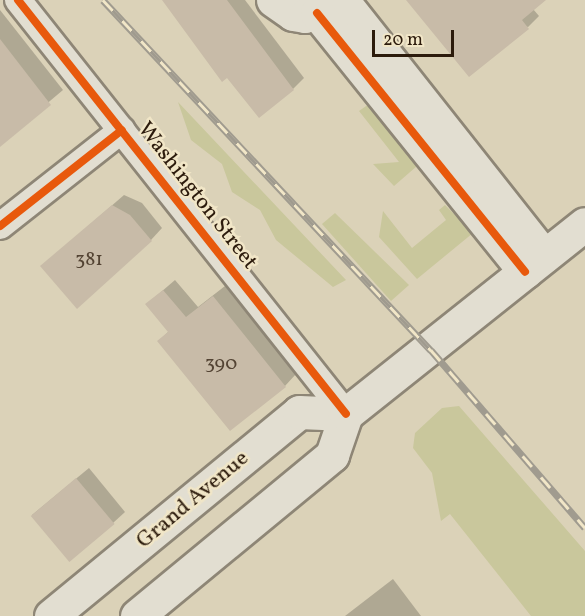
<!DOCTYPE html>
<html>
<head>
<meta charset="utf-8">
<style>
	body { margin:0 }
	#map { position:relative; width:585px; height:616px; overflow:hidden; background:#dbd2b8; font-family:Vollkorn,serif }
	div>[style] { position:absolute }
	[style*='--x'] { left:calc(var(--x)*1px); top:calc(var(--y)*1px); width:calc(var(--w)*1px); rotate:calc(var(--a)*1deg) }
	.green>* { inset:0; background:#c9c79c }
	.shadow>* { inset:0; background:#0003 }
	.building>* { inset:0; background:#c8bba8; transform-origin:0 0 }
	.roads { filter:drop-shadow(2px 0 #8e8676) drop-shadow(-2px 0 #8e8676) drop-shadow(0 2px #8e8676) drop-shadow(0 -2px #8e8676) }
	.street>* { height:26px; margin:-13px; padding:0 13px; transform-origin:13px; border-radius:13px; background:#e2ded1 }
	.secondary>* { height:33px; margin:-16.5px; padding:0 16.5px; transform-origin:16.5px; border-radius:16.5px; background:#e2ded1 }
	.rail>* { height:7px; margin-top:-3.5px; transform-origin:0; background:repeating-linear-gradient(90deg,#f1e6c7 0 14px,#a09b8f 0 28px); box-sizing:border-box; border-block:2px solid #a09b8f }
	.cycleway>* { height:8px; margin:-4px; padding:0 4px; transform-origin:4px; border-radius:4px; background:#e8590c }
	span { translate:-50% -50%; white-space:nowrap; text-align:center; line-height:1.15; -webkit-text-stroke:5px #f1e6c7; paint-order:stroke }
	.number-label { font-size:20px; color:#534333 }
	.number-label span { -webkit-text-stroke-width:0 }
	.street-label { font-size:22px; color:#2c1b0c }
	.scale { position:absolute; left:372px; top:30px; width:82px; height:27px; box-sizing:border-box; border:3px solid #2c1b0c; border-top:0; padding-left:8px; font-size:18px; line-height:21px; white-space:nowrap; color:#2c1b0c; -webkit-text-stroke:4px #f1e6c7; paint-order:stroke }
</style>
</head>
<body>
<div id="map">
	<div class="green">
		<div style="clip-path:polygon(178px 102px,346px 280px,333px 287px,276px 240px,260px 210px,232px 192px,222px 164px,191px 140px)"></div>
		<div style="clip-path:polygon(369px 104px,417px 166px,394px 186px,373px 164px,399px 162px,359px 111px)"></div>
		<div style="clip-path:polygon(445px 205px,473px 233px,417px 279px,379px 237px,383px 211px,412px 248px,446px 220px,439px 210px)"></div>
		<div style="clip-path:polygon(335px 213px,409px 285px,391px 301px,322px 224px)"></div>
		<div style="clip-path:polygon(459px 406px,585px 551px,585px 616px,531px 616px,450px 514px,441px 521px,432px 473px,413px 448px,415px 433px,442px 408px)"></div>
	</div>
	<div class="shadow">
		<div style="clip-path:polygon(163px 0,245px 0,304px 78px,293px 89px)"></div>
		<div style="clip-path:polygon(408px 0,542px 0,533px 9px,539px 16px,528px 27px)"></div>
		<div style="clip-path:polygon(0 10px,63px 90px,0 143px)"></div>
		<div style="clip-path:polygon(124px 195px,142px 203px,162px 228px,151px 240px,42px 266px)"></div>
		<div style="clip-path:polygon(175px 280px,198px 307px,225px 286px,296px 374px,285px 386px,159px 341px,169px 331px,147px 304px)"></div>
		<div style="clip-path:polygon(89px 468px,125px 512px,113px 523px,32px 515px)"></div>
		<div style="clip-path:polygon(393px 579px,421px 616px,345px 616px)"></div>
	</div>
	<div class="building">
		<div style="clip-path:polygon(162px 0,227px 0,294px 90px,259px 118px,227px 78px,222px 82px)"></div>
		<div style="clip-path:polygon(406px 0,546px 0,522px 20px,529px 29px,469px 77px)"></div>
		<div style="clip-path:polygon(0 39px,51px 105px,0 147px)"></div>
		<div style="clip-path:polygon(112px 205px,130px 215px,152px 241px,77px 309px,40px 266px)"></div>
		<div style="clip-path:polygon(163px 290px,186px 317px,213px 296px,286px 387px,230px 431px,157px 341px,168px 332px,145px 304px)"></div>
		<div style="left:76px;top:478px;width:60px;height:59px;rotate:50deg"></div>
	</div>
	<div class="roads">
		<div class="street">
			<div style="--x:18;--y:0;--w:528;--a:51.61"></div>
			<div style="--x:0;--y:226;--w:155;--a:-38.2"></div>
		</div>
		<div class="secondary">
			<div style="--x:273;--y:0;--w:24;--a:35"></div>
			<div style="--x:293;--y:14;--w:12;--a:9"></div>
			<div style="--x:305;--y:16;--w:32;--a:-30"></div>
			<div style="--x:342;--y:0;--w:326;--a:51.7"></div>
			<div style="--x:317;--y:13;--w:332;--a:51.2"></div>
			<div style="--x:51;--y:616;--w:321;--a:-39.4"></div>
			<div style="--x:299;--y:412;--w:47;--a:2.4"></div>
			<div style="--x:137;--y:616;--w:253;--a:-39.5"></div>
			<div style="--x:332;--y:455;--w:43;--a:-71.1"></div>
			<div style="--x:346;--y:414;--w:305;--a:-38.5"></div>
		</div>
	</div>
	<div class="rail">
		<div style="--x:103;--y:0;--w:480;--a:46.9"></div>
		<div style="--x:431;--y:350;--w:235;--a:49.1"></div>
	</div>
	<div class="cycleway">
		<div style="--x:18;--y:0;--w:528;--a:51.61"></div>
		<div style="--x:317;--y:13;--w:332;--a:51.2"></div>
		<div style="--x:0;--y:226;--w:155;--a:-38.2"></div>
	</div>
	<div class="number-label">
		<span style="left:89px;top:260px">381</span>
		<span style="left:221px;top:364px">390</span>
	</div>
	<div class="street-label">
		<span style="left:197px;top:196px;rotate:52deg">Washington Street</span>
		<span style="left:193px;top:500px;rotate:-40deg">Grand Avenue</span>
	</div>
	<div class="scale">20 m</div>
</div>
</body>
</html>
